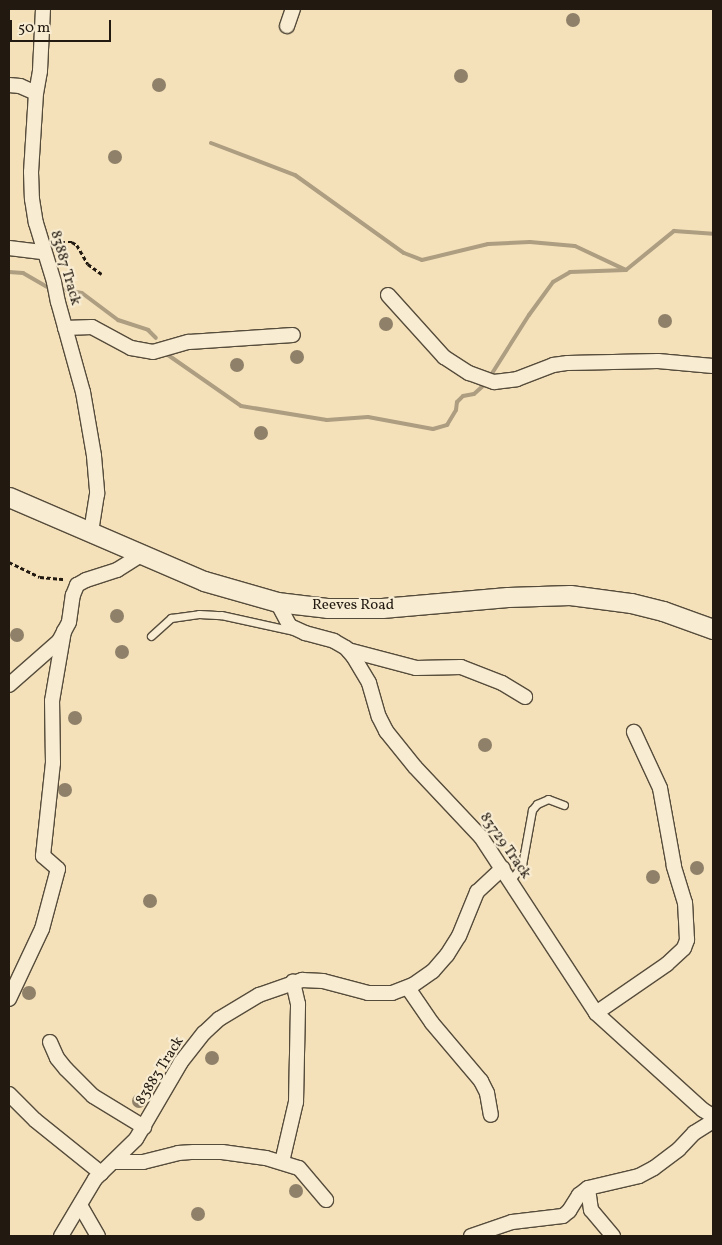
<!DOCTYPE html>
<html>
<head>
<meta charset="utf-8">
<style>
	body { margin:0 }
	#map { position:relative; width:722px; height:1245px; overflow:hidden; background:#f4e1ba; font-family:Vollkorn,serif }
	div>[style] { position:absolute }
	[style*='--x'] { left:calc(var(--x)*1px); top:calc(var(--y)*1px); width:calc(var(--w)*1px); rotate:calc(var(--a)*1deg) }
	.stream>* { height:4px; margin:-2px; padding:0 2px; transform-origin:2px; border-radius:2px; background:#ad9d81 }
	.building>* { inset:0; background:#8f8169 }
	.round { border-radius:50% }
	.path>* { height:2.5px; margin-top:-1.25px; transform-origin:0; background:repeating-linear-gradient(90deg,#221a11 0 4px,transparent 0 6.5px) }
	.roads { filter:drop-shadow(1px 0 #564c3b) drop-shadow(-1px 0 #564c3b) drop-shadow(0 1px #564c3b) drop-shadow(0 -1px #564c3b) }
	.lane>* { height:7px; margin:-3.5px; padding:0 3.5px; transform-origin:3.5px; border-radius:3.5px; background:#f8ecd2 }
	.street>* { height:14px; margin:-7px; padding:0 7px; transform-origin:7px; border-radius:7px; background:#f8ecd2 }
	.secondary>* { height:19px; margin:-9.5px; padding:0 9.5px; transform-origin:9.5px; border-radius:9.5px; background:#f8ecd2 }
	span { translate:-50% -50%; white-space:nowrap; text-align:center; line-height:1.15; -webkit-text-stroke:4.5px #f8ecd2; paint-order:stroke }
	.street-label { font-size:15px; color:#221a11 }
	.frame { position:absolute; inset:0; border:10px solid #221a11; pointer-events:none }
	.scale { position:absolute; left:10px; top:20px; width:101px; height:22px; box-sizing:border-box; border:2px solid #221a11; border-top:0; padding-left:6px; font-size:15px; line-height:18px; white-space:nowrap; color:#221a11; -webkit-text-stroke:4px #f8ecd2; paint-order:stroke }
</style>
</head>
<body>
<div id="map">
	<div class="stream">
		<div style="--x:211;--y:143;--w:90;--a:20.9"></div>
		<div style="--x:295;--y:175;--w:134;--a:35.6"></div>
		<div style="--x:404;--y:253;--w:19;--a:21"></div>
		<div style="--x:422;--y:260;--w:68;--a:-13.6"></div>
		<div style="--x:488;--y:244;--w:42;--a:-2.7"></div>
		<div style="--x:530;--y:242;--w:45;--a:5.1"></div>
		<div style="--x:575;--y:246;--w:56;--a:25.2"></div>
		<div style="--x:9;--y:272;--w:14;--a:4"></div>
		<div style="--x:23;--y:273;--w:28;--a:30"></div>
		<div style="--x:66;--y:290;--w:16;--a:11"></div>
		<div style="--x:82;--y:293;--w:45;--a:36.9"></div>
		<div style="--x:118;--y:320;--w:32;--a:18"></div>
		<div style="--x:148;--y:330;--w:11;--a:45"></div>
		<div style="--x:168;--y:355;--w:89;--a:34.9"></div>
		<div style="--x:241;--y:406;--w:87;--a:9.2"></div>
		<div style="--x:327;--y:420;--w:41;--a:-4.2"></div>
		<div style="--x:368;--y:417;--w:66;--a:10.5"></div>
		<div style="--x:433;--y:429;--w:15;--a:-16"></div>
		<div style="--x:447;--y:425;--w:17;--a:-59"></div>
		<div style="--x:456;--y:410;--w:8;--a:-83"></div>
		<div style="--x:457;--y:402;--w:8;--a:-45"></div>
		<div style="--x:463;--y:396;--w:11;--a:-10"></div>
		<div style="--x:474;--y:394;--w:15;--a:-42"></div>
		<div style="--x:491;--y:375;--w:71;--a:-57.7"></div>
		<div style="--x:529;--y:315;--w:41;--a:-54"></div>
		<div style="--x:553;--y:282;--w:20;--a:-30"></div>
		<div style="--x:570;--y:272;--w:56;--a:-2"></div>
		<div style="--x:626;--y:270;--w:62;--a:-39.1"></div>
		<div style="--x:674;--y:231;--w:39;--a:4"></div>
	</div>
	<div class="building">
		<div class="round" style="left:566px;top:13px;width:14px;height:14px"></div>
		<div class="round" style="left:454px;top:69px;width:14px;height:14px"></div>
		<div class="round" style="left:152px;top:78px;width:14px;height:14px"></div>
		<div class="round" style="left:108px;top:150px;width:14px;height:14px"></div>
		<div class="round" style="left:658px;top:314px;width:14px;height:14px"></div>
		<div class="round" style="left:379px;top:317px;width:14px;height:14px"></div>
		<div class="round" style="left:290px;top:350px;width:14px;height:14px"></div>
		<div class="round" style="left:230px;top:358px;width:14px;height:14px"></div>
		<div class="round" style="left:254px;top:426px;width:14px;height:14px"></div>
		<div class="round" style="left:110px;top:609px;width:14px;height:14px"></div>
		<div class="round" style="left:10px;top:628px;width:14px;height:14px"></div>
		<div class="round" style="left:115px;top:645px;width:14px;height:14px"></div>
		<div class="round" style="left:68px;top:711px;width:14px;height:14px"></div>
		<div class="round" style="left:478px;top:738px;width:14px;height:14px"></div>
		<div class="round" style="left:58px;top:783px;width:14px;height:14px"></div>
		<div class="round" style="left:690px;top:861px;width:14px;height:14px"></div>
		<div class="round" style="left:646px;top:870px;width:14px;height:14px"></div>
		<div class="round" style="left:143px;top:894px;width:14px;height:14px"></div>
		<div class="round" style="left:22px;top:986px;width:14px;height:14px"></div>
		<div class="round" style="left:205px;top:1051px;width:14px;height:14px"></div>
		<div class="round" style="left:132px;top:1094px;width:14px;height:14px"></div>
		<div class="round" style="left:289px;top:1184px;width:14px;height:14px"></div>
		<div class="round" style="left:191px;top:1207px;width:14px;height:14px"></div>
	</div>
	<div class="path">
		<div style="--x:55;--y:242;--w:17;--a:0"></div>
		<div style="--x:72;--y:242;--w:6;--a:31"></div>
		<div style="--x:77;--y:245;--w:22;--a:60"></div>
		<div style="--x:88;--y:264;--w:17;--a:36"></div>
		<div style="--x:9;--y:562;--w:34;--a:26"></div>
		<div style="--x:40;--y:577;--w:25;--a:5"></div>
	</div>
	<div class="roads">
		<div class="lane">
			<div style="--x:151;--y:636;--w:27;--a:-42"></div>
			<div style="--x:171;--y:618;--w:28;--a:-8"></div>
			<div style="--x:199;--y:614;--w:22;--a:3"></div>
			<div style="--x:221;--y:615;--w:75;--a:12.4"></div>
			<div style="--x:511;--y:880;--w:19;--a:-54"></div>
			<div style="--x:522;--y:865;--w:56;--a:-79.7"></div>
			<div style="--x:532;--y:810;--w:8;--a:-50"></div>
			<div style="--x:537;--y:804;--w:12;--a:-24"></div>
			<div style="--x:548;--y:799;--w:17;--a:21"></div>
		</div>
		<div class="street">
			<div style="--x:43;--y:9;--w:62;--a:92.8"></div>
			<div style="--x:40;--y:71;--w:22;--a:100"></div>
			<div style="--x:36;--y:93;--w:79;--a:93.6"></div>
			<div style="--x:31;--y:172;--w:27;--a:88"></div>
			<div style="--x:32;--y:199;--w:24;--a:81"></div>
			<div style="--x:36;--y:223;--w:62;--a:73"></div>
			<div style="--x:54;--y:282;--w:20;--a:79"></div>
			<div style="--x:58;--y:302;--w:93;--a:74.5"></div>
			<div style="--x:83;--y:392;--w:65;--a:80.2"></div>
			<div style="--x:94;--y:456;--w:38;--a:85"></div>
			<div style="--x:97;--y:494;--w:38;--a:99"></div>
			<div style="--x:287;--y:26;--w:18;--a:-71"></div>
			<div style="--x:9;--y:85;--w:11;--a:5"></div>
			<div style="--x:20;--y:86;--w:17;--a:24"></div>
			<div style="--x:9;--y:248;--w:35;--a:7"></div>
			<div style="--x:388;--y:295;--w:84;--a:47.9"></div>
			<div style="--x:444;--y:357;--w:30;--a:33"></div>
			<div style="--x:469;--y:373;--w:27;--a:20"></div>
			<div style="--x:494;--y:382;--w:23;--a:-7"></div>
			<div style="--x:517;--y:379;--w:39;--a:-21"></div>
			<div style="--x:553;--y:365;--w:15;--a:-8"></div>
			<div style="--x:568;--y:363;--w:90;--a:-1.3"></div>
			<div style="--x:658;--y:361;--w:55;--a:5.2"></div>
			<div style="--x:65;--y:328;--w:27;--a:-2"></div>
			<div style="--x:92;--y:327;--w:44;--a:28.3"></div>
			<div style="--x:131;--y:348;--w:22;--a:10"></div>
			<div style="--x:153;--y:352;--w:37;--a:-16"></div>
			<div style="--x:189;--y:342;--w:104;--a:-3.9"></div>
			<div style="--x:277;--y:602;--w:27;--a:62"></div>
			<div style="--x:290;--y:626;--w:17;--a:25"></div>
			<div style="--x:305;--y:633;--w:30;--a:15"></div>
			<div style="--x:334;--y:641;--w:14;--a:30"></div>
			<div style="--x:346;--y:648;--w:11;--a:49"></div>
			<div style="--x:353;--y:656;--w:31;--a:59"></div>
			<div style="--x:369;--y:683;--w:35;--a:74"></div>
			<div style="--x:379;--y:717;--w:16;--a:63"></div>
			<div style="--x:386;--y:731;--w:46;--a:51.1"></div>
			<div style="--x:415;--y:767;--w:96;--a:46.7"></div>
			<div style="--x:481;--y:837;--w:210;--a:56.8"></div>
			<div style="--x:596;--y:1013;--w:144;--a:42.2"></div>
			<div style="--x:703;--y:1110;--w:12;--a:31"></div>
			<div style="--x:348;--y:650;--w:70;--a:14.8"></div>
			<div style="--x:416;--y:668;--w:45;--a:-1.3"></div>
			<div style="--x:461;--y:667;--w:44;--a:21.3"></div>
			<div style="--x:502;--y:683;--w:27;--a:31"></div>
			<div style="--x:9;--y:685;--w:67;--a:-41.3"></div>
			<div style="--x:59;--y:641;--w:21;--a:-62"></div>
			<div style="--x:69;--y:622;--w:27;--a:-82"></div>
			<div style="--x:73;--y:595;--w:11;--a:-68"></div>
			<div style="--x:77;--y:585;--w:10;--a:-29"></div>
			<div style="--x:86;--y:580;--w:33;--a:-18"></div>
			<div style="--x:117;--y:570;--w:28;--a:-32"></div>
			<div style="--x:408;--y:988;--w:42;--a:55.6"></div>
			<div style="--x:432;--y:1023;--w:76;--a:49.8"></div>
			<div style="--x:481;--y:1081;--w:13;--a:63"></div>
			<div style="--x:487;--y:1093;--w:22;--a:80"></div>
			<div style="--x:9;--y:999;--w:77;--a:-64.8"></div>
			<div style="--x:42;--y:929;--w:62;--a:-75.1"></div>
			<div style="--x:58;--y:869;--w:20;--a:-139"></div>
			<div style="--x:43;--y:856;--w:94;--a:-83.9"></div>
			<div style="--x:53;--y:763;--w:62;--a:-90.9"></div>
			<div style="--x:52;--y:701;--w:71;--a:-80.3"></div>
			<div style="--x:596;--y:1013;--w:86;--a:-34.6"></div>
			<div style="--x:667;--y:964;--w:23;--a:-43"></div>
			<div style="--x:684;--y:948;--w:9;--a:-69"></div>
			<div style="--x:687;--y:940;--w:37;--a:-93"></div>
			<div style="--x:685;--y:903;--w:39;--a:-107"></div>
			<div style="--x:674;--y:866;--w:79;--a:-100.2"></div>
			<div style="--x:660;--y:788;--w:62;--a:-114.9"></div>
			<div style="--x:50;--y:1042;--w:17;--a:66"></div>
			<div style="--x:57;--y:1058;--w:14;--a:51"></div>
			<div style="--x:66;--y:1069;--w:38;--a:45"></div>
			<div style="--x:93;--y:1096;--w:60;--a:31.3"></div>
			<div style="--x:9;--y:1094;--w:37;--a:45"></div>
			<div style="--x:35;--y:1120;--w:85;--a:38.8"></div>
			<div style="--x:115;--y:1162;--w:28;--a:0"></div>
			<div style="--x:143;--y:1162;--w:36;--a:-14"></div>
			<div style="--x:178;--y:1153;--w:16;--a:-4"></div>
			<div style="--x:194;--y:1152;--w:28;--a:0"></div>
			<div style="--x:222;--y:1152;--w:44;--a:7.8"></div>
			<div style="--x:266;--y:1158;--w:34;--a:17"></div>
			<div style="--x:299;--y:1168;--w:42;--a:49.8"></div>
			<div style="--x:282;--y:1162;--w:62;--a:-76.9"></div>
			<div style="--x:296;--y:1102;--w:98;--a:-88.8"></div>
			<div style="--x:298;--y:1004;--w:23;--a:-103"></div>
			<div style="--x:80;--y:1205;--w:36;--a:60"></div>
			<div style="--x:61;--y:1236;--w:66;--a:-59.2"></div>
			<div style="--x:95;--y:1179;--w:57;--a:-44.3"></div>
			<div style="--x:136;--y:1139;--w:89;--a:-59.7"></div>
			<div style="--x:181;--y:1062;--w:37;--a:-52"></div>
			<div style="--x:204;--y:1033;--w:21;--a:-43"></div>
			<div style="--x:219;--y:1019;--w:47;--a:-31"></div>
			<div style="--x:259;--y:995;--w:46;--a:-19.2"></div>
			<div style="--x:302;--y:980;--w:21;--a:3"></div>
			<div style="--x:323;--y:981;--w:47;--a:14.9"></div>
			<div style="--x:368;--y:993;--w:24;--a:0"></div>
			<div style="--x:392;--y:993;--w:22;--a:-21"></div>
			<div style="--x:413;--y:985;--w:24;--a:-35"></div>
			<div style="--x:433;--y:971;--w:21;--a:-49"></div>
			<div style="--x:447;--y:955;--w:22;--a:-58"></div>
			<div style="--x:459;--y:936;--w:48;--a:-67.8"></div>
			<div style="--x:477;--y:892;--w:35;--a:-43"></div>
			<div style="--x:471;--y:1236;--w:43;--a:-18.9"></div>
			<div style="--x:512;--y:1222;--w:51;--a:-6.7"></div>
			<div style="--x:563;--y:1216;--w:8;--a:-40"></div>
			<div style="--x:569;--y:1211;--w:19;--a:-58"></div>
			<div style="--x:579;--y:1195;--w:11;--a:-38"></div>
			<div style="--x:613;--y:1236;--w:34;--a:-130"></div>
			<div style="--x:591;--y:1210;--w:22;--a:-98"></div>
			<div style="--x:588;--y:1188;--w:52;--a:-13.2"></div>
			<div style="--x:639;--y:1176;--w:17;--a:-28"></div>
			<div style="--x:654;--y:1168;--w:31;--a:-37"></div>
			<div style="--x:679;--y:1149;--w:22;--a:-47"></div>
			<div style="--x:694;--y:1133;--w:22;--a:-32"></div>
		</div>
		<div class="secondary">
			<div style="--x:9;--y:497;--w:212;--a:23.3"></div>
			<div style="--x:204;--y:581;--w:76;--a:16"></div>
			<div style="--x:277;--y:602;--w:50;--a:6.8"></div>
			<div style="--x:327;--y:608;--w:55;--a:0"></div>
			<div style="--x:382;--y:608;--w:126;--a:-5"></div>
			<div style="--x:508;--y:597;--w:62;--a:-1.8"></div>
			<div style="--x:570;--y:595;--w:62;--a:7.5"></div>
			<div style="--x:631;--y:603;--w:33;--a:14"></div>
			<div style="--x:663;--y:611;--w:53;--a:19.8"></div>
		</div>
	</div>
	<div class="street-label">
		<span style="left:65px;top:268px;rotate:74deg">83887 Track</span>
		<span style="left:353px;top:606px">Reeves Road</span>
		<span style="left:505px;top:846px;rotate:55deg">83729 Track</span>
		<span style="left:160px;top:1071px;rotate:-58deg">83883 Track</span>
	</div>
	<div class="frame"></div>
	<div class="scale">50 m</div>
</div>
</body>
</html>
